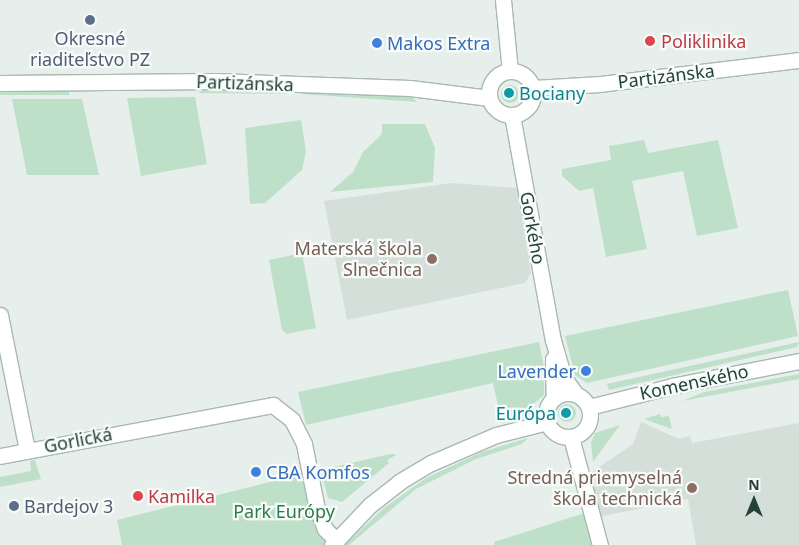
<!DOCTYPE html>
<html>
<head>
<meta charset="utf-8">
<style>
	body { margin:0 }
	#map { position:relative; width:799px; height:545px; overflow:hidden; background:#e6efeb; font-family:"Noto Sans",sans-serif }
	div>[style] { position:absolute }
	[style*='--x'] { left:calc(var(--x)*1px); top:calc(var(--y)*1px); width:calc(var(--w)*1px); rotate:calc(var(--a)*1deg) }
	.built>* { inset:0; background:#d4dfda }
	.green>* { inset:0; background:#bfe0c8; transform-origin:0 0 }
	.round { border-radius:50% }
	.roads { filter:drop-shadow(1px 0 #a8b8b2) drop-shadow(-1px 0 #a8b8b2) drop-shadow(0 1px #a8b8b2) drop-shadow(0 -1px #a8b8b2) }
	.minor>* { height:15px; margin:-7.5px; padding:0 7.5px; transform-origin:7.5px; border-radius:7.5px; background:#fff }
	.tertiary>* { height:15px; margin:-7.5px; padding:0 7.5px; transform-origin:7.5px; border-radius:7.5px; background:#fff }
	.tertiary>.ring { margin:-7.5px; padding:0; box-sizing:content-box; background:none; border:15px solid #fff; border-radius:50% }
	.dots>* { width:14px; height:14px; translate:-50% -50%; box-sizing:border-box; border:2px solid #f7fbf9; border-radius:50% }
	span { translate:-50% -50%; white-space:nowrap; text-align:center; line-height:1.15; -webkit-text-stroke:4.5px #f7fbf9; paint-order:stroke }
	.service-label { font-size:18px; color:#4e5e75 }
	.left { translate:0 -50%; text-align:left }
	.health-label { font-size:18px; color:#be3a42 }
	.shop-label { font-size:18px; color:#366cbe }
	.right { translate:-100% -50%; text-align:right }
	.street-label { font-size:18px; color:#24423a }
	.culture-label { font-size:18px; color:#0d838f }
	.education-label { font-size:18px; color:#785e54 }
	.park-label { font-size:18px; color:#2d7a4b }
	.north { position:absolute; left:729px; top:475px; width:50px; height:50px; -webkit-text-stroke:4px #f7fbf9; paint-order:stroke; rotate:0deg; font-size:14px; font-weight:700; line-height:20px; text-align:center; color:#24423a }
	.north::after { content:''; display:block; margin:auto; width:18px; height:22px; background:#24423a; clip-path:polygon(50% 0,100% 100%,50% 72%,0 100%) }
</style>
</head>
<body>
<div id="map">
	<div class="built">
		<div style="clip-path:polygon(452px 183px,517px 188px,531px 273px,525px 283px,347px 320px,324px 201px)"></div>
		<div style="clip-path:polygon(641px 422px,679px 439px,690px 436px,692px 443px,799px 423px,799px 545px,696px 545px,688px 499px,593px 518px,583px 478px,633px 444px)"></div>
	</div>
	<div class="green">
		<div class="round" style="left:501px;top:85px;width:18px;height:18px"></div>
		<div style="clip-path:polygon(207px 88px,282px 90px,288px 94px,198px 93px)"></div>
		<div style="left:0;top:89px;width:69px;height:6px"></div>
		<div style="clip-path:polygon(307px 91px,412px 97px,417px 102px,301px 94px)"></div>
		<div style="clip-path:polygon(195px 97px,207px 164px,141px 176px,127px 98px)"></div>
		<div style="clip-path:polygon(12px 99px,82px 99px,99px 175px,27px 175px)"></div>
		<div style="clip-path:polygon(301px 120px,306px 151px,302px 170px,265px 203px,250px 204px,245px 128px)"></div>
		<div style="clip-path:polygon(382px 124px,425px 124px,435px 148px,433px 182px,330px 192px,353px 172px,363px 152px,382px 134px)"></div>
		<div style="clip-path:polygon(644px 140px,648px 153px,718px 140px,738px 228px,697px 236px,683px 171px,632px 181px,647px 249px,606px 257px,593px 188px,579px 191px,562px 176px,562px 169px,611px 160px,609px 146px)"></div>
		<div style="clip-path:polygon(302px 253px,316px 328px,287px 334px,282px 330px,269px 260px)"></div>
		<div style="clip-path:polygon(788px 290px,798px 336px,587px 383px,575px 375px,565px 336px)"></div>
		<div style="clip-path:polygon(539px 342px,544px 368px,544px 395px,525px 411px,501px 419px,493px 383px,306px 425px,298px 392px)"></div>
		<div style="clip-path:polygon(799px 342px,797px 347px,609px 390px,607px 384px)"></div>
		<div style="clip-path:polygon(799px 374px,799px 379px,682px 401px,704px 392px)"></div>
		<div class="round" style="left:558px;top:404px;width:18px;height:18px"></div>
		<div style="clip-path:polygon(660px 414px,661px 417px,669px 416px,672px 429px,644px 419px)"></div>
		<div style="clip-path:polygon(620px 425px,593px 462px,591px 443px,595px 433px)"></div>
		<div style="clip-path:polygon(528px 438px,522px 444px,476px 459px,416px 489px,349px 545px,345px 545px,384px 508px,426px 478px,482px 452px)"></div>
		<div style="clip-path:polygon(390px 454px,395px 454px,396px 455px,387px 460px,389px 463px,342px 502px,328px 498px,322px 474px,325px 469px)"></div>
		<div style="clip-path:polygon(35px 460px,41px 479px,0 487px,0 477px,31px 471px,30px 461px)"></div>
		<div style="clip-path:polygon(310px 472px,332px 545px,122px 545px,117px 520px)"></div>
		<div style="clip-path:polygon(591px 511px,601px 545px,495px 545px,494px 542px)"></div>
	</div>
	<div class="roads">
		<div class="minor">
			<div style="--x:503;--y:0;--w:71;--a:84.4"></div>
			<div style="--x:512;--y:115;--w:229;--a:79.7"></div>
			<div style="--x:553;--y:340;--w:40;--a:74"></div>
			<div style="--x:564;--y:378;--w:19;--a:54"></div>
			<div style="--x:0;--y:315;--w:138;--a:78.7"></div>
			<div style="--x:553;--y:359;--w:39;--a:89"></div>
			<div style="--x:571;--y:437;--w:112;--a:75"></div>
			<div style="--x:0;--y:456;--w:278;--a:-10.6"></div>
			<div style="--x:273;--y:405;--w:24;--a:38"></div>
			<div style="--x:292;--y:420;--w:27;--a:63"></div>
			<div style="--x:304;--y:444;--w:66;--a:78.7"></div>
			<div style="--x:317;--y:509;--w:22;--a:68"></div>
			<div style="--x:325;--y:529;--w:16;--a:45"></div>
		</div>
		<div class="tertiary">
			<div class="ring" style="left:489px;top:71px;width:29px;height:29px"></div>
			<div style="--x:0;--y:83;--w:216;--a:-0.5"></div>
			<div style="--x:216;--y:81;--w:194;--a:2.1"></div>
			<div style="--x:410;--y:88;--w:80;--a:7.2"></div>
			<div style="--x:533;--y:88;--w:67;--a:-3.4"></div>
			<div style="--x:600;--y:84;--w:200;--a:-6.9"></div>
			<div class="ring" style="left:546px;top:393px;width:29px;height:29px"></div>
			<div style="--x:589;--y:407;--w:86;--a:-14.2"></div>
			<div style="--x:672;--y:386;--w:129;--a:-11.1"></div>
			<div style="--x:332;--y:545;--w:55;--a:-46.5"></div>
			<div style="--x:370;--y:505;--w:37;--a:-38"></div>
			<div style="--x:399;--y:482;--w:37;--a:-31"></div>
			<div style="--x:431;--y:463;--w:71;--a:-23.3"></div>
			<div style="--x:496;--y:435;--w:53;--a:-14.3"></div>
		</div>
	</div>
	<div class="dots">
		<div style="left:90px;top:20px;background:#5c6f8a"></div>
		<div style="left:650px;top:41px;background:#e0444e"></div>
		<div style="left:377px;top:43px;background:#3f7fe0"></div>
		<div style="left:509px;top:93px;background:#0f9aa8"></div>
		<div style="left:432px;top:259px;background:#8d6e63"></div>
		<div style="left:586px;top:371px;background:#3f7fe0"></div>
		<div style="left:566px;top:413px;background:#0f9aa8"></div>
		<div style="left:256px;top:472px;background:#3f7fe0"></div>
		<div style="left:692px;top:488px;background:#8d6e63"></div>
		<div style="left:138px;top:496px;background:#e0444e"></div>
		<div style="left:14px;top:506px;background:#5c6f8a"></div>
	</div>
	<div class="service-label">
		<span style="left:90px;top:49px">Okresné<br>riaditeľstvo PZ</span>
		<span class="left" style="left:24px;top:506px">Bardejov 3</span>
	</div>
	<div class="health-label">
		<span class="left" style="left:661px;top:41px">Poliklinika</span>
		<span class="left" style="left:148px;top:496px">Kamilka</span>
	</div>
	<div class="shop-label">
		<span class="left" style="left:387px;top:43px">Makos Extra</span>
		<span class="right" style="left:576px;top:371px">Lavender</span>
		<span class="left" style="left:266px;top:472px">CBA Komfos</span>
	</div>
	<div class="street-label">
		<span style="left:666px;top:76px;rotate:-7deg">Partizánska</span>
		<span style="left:245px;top:83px;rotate:2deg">Partizánska</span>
		<span style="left:533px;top:228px;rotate:80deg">Gorkého</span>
		<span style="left:694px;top:382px;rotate:-12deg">Komenského</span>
		<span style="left:78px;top:440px;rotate:-11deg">Gorlická</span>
	</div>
	<div class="culture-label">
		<span class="left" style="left:519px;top:93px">Bociany</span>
		<span class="right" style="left:556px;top:413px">Európa</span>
	</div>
	<div class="education-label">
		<span class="right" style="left:422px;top:259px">Materská škola<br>Slnečnica</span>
		<span class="right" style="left:682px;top:488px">Stredná priemyselná<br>škola technická</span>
	</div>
	<div class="park-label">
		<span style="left:284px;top:511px">Park Európy</span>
	</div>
	<div class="north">N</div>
</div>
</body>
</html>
